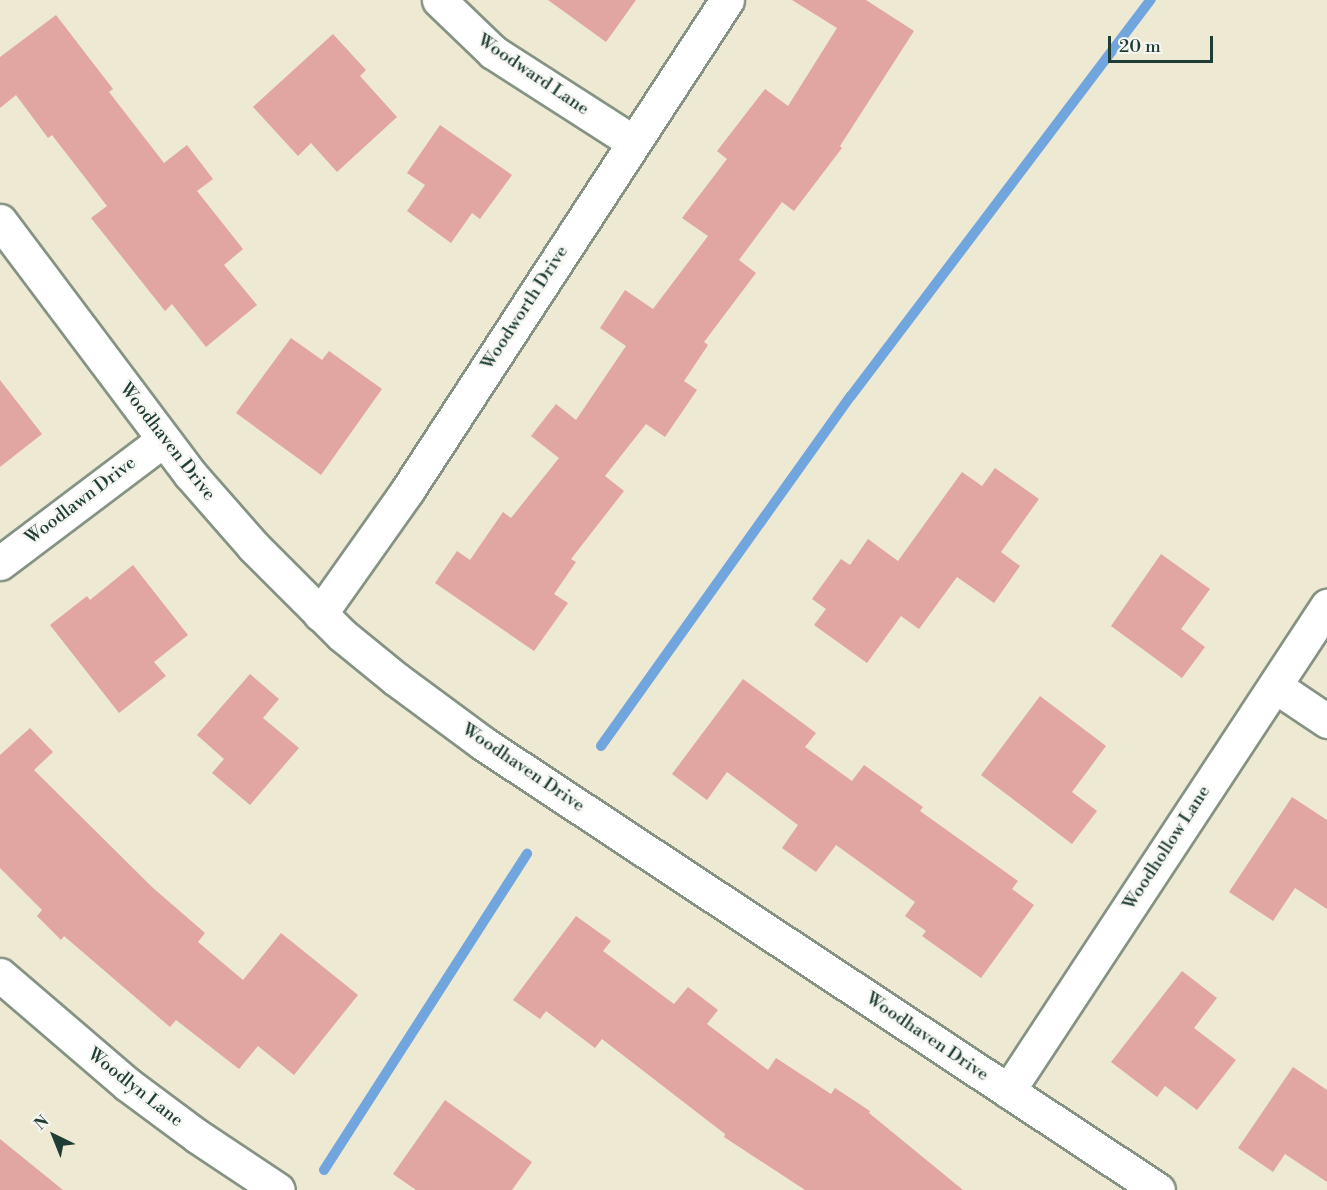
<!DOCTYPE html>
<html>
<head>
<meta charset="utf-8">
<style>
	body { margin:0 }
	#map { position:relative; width:1327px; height:1190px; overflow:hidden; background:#ede9d3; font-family:"Libre Bodoni",serif }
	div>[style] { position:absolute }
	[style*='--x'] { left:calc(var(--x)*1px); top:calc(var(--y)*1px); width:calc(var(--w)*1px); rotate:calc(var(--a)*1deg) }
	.stream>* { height:10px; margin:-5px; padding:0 5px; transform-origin:5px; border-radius:5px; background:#71a5de }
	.building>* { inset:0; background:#e1a6a2 }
	.roads { filter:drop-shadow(2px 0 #869384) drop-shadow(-2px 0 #869384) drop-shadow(0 2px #869384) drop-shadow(0 -2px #869384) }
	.street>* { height:33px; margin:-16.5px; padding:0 16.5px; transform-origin:16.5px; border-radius:16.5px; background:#fff }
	span { translate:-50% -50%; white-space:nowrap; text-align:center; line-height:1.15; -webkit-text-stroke:4.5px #f6f6f2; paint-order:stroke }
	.street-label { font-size:18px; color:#1f3d34 }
	.north { position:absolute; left:24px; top:1106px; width:60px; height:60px; -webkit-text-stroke:4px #f6f6f2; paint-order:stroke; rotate:317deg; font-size:16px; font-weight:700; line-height:24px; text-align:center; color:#1f3d34 }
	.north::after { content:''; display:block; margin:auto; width:21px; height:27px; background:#1f3d34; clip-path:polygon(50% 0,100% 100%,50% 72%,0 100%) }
	.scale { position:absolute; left:1108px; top:36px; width:105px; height:27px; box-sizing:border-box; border:3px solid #1f3d34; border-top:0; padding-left:8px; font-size:18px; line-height:21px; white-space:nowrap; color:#1f3d34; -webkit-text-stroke:4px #f6f6f2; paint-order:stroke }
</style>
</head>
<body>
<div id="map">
	<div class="stream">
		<div style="--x:601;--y:746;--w:430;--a:-54.5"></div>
		<div style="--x:851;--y:396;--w:497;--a:-52.9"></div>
		<div style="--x:324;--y:1170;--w:376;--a:-57.3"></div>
	</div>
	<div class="building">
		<div style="clip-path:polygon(548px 0,636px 0,606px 42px)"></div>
		<div style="clip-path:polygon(792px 0,866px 0,914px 31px,840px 146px,842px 148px,794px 211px,782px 202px,739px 260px,756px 273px,704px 342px,708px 345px,684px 381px,697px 390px,665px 437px,646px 424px,605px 476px,624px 491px,571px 559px,576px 562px,554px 594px,568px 603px,534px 651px,435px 583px,457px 551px,470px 560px,503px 512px,511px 518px,559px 458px,531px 436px,556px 404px,576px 420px,626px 346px,600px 328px,625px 290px,653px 309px,708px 236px,682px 218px,727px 159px,717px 151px,765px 89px,788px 106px,837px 28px)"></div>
		<div style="clip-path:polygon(56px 15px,113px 89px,109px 92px,164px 163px,187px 145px,213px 179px,197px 191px,243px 249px,224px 265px,257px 305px,206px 347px,172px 304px,165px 311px,91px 218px,107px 206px,52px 135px,48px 138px,16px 95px,0 108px,0 57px)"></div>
		<div style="clip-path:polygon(333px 34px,366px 70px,360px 76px,397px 117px,337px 172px,311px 143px,298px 156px,253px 107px)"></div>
		<div style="clip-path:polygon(440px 125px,512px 175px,480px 219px,472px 213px,451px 243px,407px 211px,425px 185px,407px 173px)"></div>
		<div style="clip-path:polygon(291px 338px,322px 360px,329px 351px,382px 389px,321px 475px,236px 413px)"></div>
		<div style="clip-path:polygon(0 380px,42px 434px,0 467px)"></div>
		<div style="clip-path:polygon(995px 468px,1039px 499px,1001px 552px,1020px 566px,994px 603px,957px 577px,919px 629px,901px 616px,867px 663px,814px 625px,826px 609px,812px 599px,841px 559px,850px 565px,868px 539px,898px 561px,962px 472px,982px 486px)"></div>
		<div style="clip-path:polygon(1161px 554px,1210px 589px,1181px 629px,1205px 647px,1182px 678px,1111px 626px)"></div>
		<div style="clip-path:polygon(133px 565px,188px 635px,154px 662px,166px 676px,119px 713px,50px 625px,87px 596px,90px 600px)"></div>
		<div style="clip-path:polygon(250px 674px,279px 699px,263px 718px,299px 748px,250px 805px,212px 773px,224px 759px,197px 735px)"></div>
		<div style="clip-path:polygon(743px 679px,816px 733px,805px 747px,852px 781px,864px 765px,923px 807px,920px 811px,1018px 881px,1012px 889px,1034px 905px,981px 978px,922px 936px,926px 931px,905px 916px,915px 902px,836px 845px,816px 872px,782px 848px,798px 825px,727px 772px,707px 800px,672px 774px)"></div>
		<div style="clip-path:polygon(1040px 696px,1106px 746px,1072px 792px,1097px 811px,1072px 844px,981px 775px)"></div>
		<div style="clip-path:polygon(30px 728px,53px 752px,34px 770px,152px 887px,205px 933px,198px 942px,243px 980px,281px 933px,358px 995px,294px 1075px,258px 1046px,239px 1069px,176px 1020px,170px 1027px,64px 936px,61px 940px,37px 916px,42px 910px,0 868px,0 755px)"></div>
		<div style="clip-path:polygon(1292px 797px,1327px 820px,1327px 909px,1295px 888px,1273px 921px,1229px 892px)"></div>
		<div style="clip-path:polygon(576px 916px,611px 941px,603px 951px,674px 1004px,688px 987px,718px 1010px,707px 1024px,768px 1070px,776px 1058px,831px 1094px,835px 1088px,870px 1111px,869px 1113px,963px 1190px,805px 1190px,724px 1137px,725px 1134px,602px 1039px,595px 1048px,546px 1011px,540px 1019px,513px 1000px)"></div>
		<div style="clip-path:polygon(1182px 971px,1217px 998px,1194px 1028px,1236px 1060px,1197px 1110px,1165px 1086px,1157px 1097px,1111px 1062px)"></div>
		<div style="clip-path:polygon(1293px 1067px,1327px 1090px,1327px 1182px,1285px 1154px,1273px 1172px,1238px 1148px)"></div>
		<div style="clip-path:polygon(445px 1100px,532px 1162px,512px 1190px,416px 1190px,393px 1174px)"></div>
		<div style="clip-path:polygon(0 1139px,63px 1190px,0 1190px)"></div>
	</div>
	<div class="roads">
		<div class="street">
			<div style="--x:439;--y:0;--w:75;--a:43.9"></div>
			<div style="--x:493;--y:52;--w:166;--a:32.7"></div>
			<div style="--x:0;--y:221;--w:316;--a:53.1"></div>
			<div style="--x:190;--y:474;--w:96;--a:48.8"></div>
			<div style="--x:253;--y:546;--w:126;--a:45"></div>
			<div style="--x:342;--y:635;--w:70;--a:39.2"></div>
			<div style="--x:396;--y:679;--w:109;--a:36.5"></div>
			<div style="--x:484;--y:744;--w:808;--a:33.49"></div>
			<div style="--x:0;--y:563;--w:204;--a:-37"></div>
			<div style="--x:320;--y:614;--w:151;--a:-54.7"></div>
			<div style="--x:407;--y:491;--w:586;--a:-56.91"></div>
			<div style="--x:1275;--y:686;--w:63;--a:33.9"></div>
			<div style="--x:0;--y:975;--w:167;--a:40.6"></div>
			<div style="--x:127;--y:1084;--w:87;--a:36.6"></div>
			<div style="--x:197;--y:1136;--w:97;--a:33.7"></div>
			<div style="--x:1008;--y:1091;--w:581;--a:-56.67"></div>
		</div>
	</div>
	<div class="street-label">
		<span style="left:533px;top:75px;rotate:34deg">Woodward Lane</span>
		<span style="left:525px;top:308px;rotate:-57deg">Woodworth Drive</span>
		<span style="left:167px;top:442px;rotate:52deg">Woodhaven Drive</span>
		<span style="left:81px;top:501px;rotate:-37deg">Woodlawn Drive</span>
		<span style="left:523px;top:768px;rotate:34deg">Woodhaven Drive</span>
		<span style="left:1167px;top:848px;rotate:-57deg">Woodhollow Lane</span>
		<span style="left:927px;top:1037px;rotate:34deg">Woodhaven Drive</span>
		<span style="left:135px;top:1088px;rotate:38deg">Woodlyn Lane</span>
	</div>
	<div class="north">N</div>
	<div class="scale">20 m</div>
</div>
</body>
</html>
